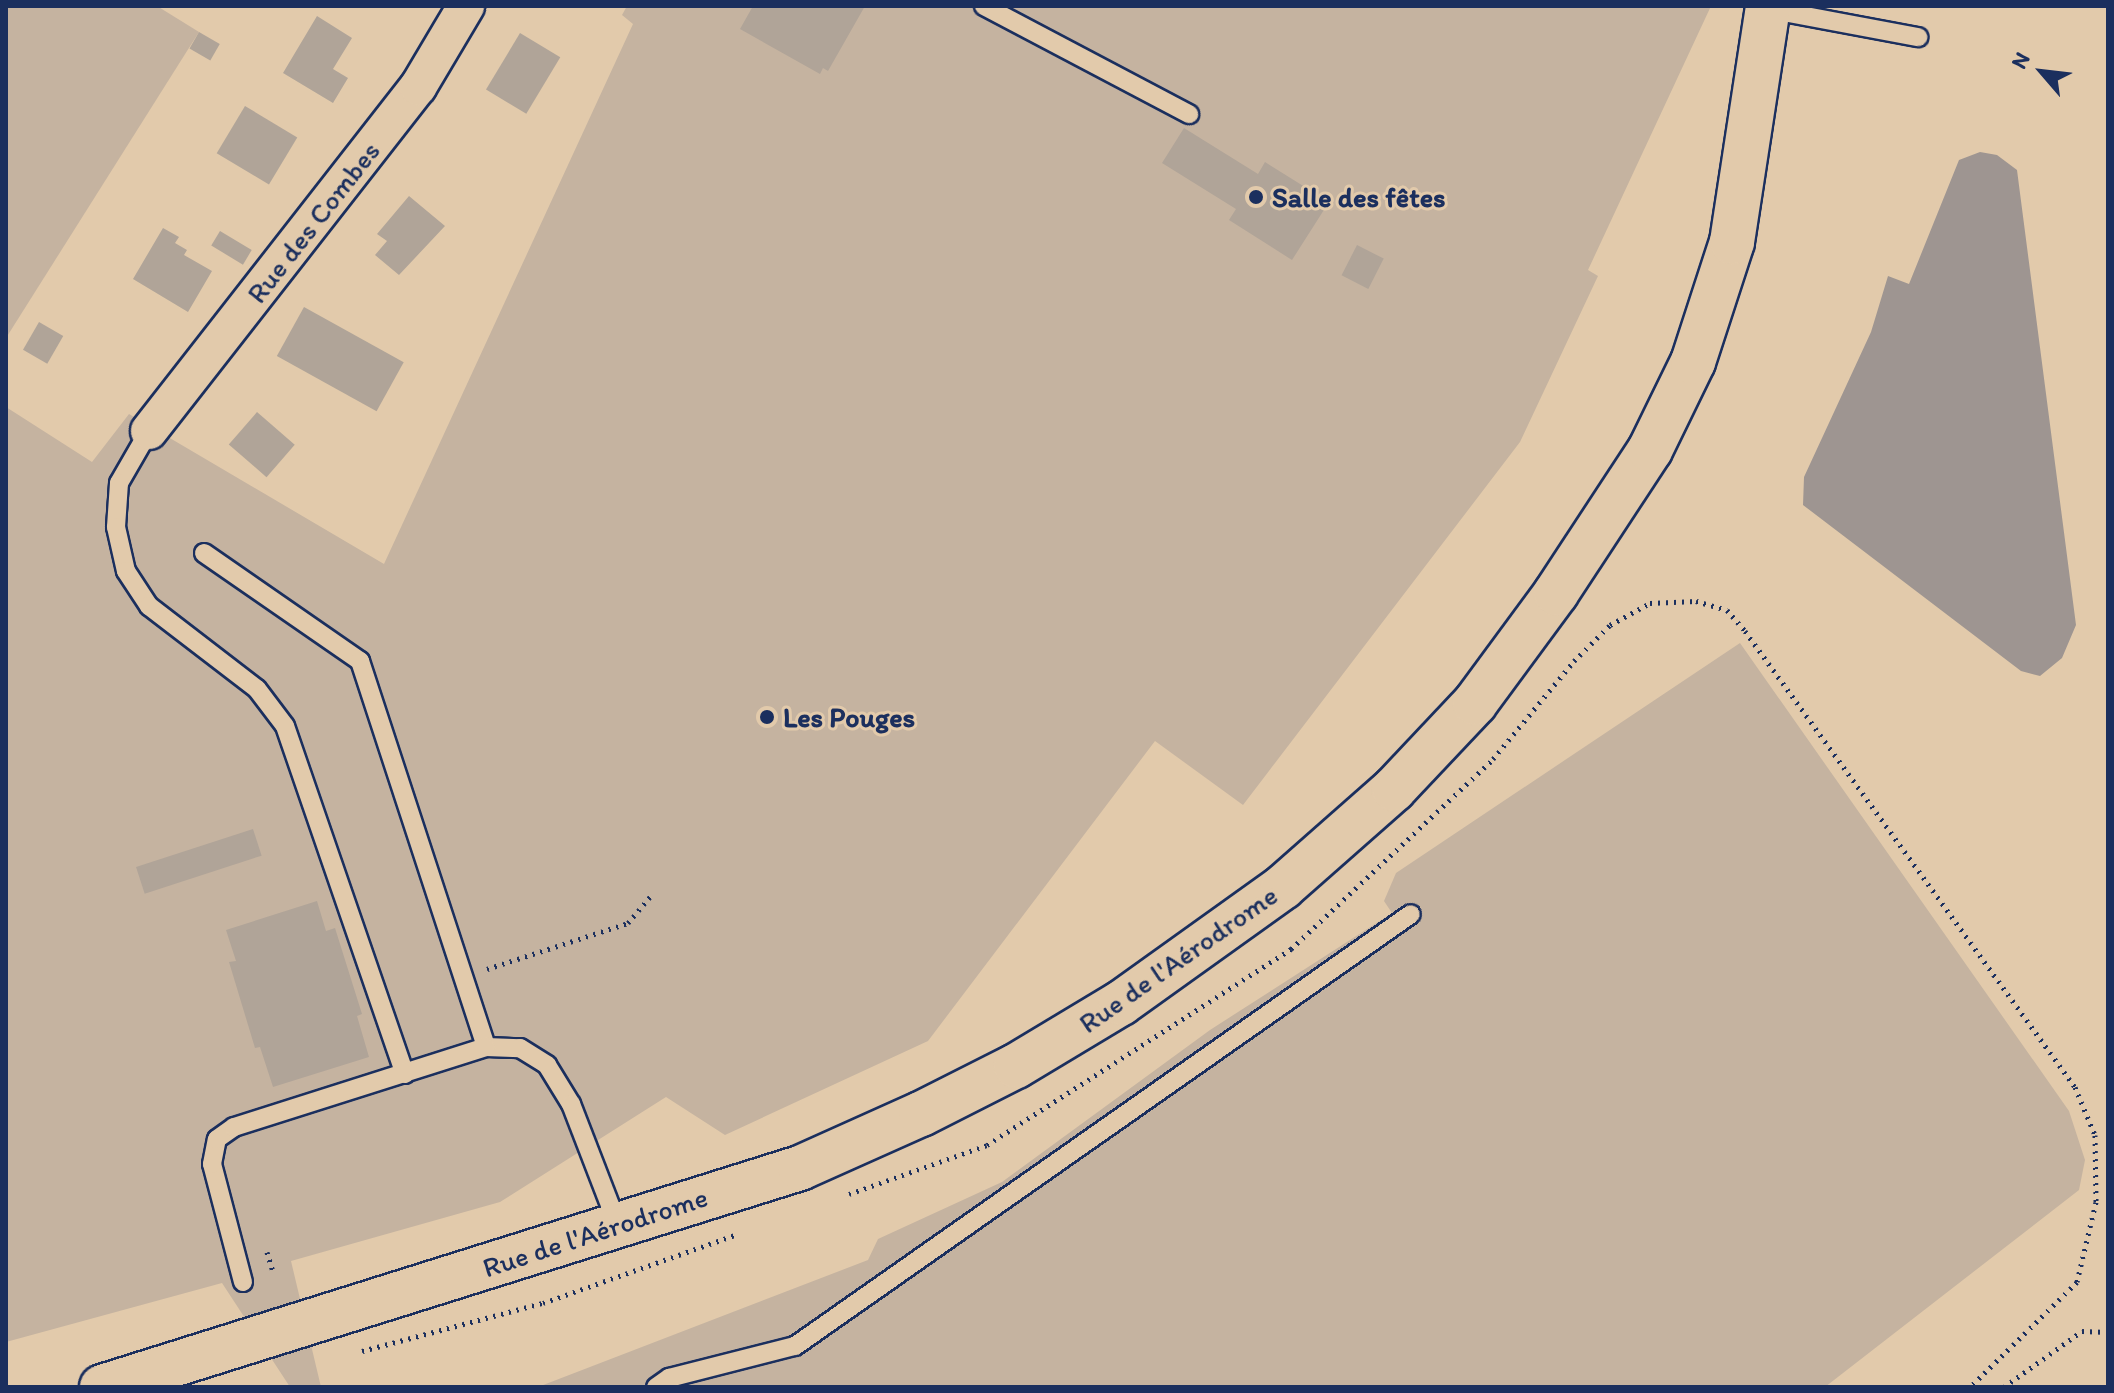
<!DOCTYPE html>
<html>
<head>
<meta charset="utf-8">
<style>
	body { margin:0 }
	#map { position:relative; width:2114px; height:1393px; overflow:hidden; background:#e2caab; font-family:Itim,sans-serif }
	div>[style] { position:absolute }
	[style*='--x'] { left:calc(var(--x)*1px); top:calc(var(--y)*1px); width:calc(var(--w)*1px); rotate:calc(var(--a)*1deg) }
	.green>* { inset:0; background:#c5b3a0 }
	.water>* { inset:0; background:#9e9591 }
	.building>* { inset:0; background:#b0a498; transform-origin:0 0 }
	.path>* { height:5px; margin-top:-2.5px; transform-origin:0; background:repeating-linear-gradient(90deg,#1b2f5e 0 2px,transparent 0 8px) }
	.roads { filter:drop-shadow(2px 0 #1b2f5e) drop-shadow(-2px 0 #1b2f5e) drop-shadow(0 2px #1b2f5e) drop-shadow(0 -2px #1b2f5e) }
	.service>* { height:18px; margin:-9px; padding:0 9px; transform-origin:9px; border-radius:9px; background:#e2caab }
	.minor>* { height:36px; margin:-18px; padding:0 18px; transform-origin:18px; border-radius:18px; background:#e2caab }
	.tertiary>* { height:44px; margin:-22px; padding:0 22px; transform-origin:22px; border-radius:22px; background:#e2caab }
	.dots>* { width:22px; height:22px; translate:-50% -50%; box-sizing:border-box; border:4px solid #e2caab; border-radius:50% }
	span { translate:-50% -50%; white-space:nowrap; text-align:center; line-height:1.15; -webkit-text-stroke:6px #e2caab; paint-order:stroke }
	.poi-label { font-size:28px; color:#1b2f5e; font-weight:700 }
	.left { translate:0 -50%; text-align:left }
	.street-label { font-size:28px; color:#1b2f5e }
	.frame { position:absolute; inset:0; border:8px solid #1b2f5e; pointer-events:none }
	.north { position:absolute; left:2002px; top:32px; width:80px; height:80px; -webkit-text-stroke:6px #e2caab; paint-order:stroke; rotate:298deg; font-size:22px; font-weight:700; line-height:32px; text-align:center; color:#1b2f5e }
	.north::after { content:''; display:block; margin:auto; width:28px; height:36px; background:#1b2f5e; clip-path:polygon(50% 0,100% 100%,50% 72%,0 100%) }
</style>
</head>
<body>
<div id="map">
	<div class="green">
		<div style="clip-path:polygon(6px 6px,157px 6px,199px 32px,6px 338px)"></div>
		<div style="clip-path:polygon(627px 6px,1711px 6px,1588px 270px,1598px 276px,1520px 442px,1243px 805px,1155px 741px,928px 1041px,725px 1135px,666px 1097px,500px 1202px,291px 1261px,321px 1387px,290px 1387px,222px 1283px,6px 1342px,6px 407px,92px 462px,129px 414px,384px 564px,633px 24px,622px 15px)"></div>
		<div style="clip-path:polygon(1740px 643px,2069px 1111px,2085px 1160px,2079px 1190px,1825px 1387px,538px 1387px,868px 1260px,878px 1239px,1002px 1182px,1210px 1030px,1392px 913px,1384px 901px,1396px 873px)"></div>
	</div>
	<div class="water">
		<div style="clip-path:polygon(1980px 152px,1997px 155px,2017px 170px,2076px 625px,2062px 658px,2040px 676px,2021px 671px,1803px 505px,1804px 477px,1871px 332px,1888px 276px,1909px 284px,1959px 160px)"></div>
	</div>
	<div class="building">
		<div style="clip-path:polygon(753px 6px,865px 6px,828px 71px,823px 68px,820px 74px,740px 29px)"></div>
		<div style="clip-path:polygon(317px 16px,352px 38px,333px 69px,348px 78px,333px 103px,283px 73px)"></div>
		<div style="left:199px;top:32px;width:24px;height:19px;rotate:30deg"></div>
		<div style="left:520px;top:33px;width:47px;height:66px;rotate:31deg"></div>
		<div style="left:245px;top:106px;width:61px;height:55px;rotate:31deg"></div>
		<div style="clip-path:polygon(1184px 128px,1258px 174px,1265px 162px,1329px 202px,1292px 260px,1229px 220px,1236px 209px,1162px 163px)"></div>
		<div style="clip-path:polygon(409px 196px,445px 226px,399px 275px,375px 255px,387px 241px,377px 234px)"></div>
		<div style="clip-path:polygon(163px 228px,179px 237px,175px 243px,187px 250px,184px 255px,212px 271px,188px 312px,133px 279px)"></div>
		<div style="left:220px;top:231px;width:37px;height:17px;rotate:31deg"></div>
		<div style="left:1357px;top:245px;width:30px;height:34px;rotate:27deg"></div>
		<div style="left:304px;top:307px;width:114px;height:56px;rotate:29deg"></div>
		<div style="left:39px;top:322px;width:28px;height:32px;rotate:30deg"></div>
		<div style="left:257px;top:412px;width:50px;height:43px;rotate:41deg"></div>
		<div style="left:253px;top:829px;width:28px;height:123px;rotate:72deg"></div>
		<div style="clip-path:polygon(317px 901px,326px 931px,335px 928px,362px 1014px,357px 1016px,369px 1057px,273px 1087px,260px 1047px,255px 1048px,229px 962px,236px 961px,226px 930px)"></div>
	</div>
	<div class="path">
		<div style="--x:487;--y:969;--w:148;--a:-18.1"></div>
		<div style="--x:628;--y:923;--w:39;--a:-50"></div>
		<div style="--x:849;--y:1194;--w:146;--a:-19.5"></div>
		<div style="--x:987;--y:1145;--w:362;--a:-32.8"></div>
		<div style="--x:1291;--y:949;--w:277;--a:-43.2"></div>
		<div style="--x:1493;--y:759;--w:127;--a:-50.4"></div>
		<div style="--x:1574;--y:661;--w:51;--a:-45"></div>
		<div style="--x:1610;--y:625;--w:46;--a:-28.8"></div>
		<div style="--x:1650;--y:603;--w:46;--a:-2.5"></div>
		<div style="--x:1696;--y:601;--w:32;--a:16"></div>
		<div style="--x:1727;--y:610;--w:28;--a:49"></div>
		<div style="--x:1745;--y:631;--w:563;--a:54.11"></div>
		<div style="--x:2075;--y:1087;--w:52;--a:67.4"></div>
		<div style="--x:2095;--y:1135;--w:67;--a:89.1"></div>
		<div style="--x:2096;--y:1202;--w:82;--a:103.4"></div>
		<div style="--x:2077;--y:1282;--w:150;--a:135.5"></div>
		<div style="--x:267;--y:1252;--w:21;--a:73"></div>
		<div style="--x:362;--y:1351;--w:187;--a:-14.9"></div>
		<div style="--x:543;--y:1303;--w:207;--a:-19.5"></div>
		<div style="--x:310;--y:1386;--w:1;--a:90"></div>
		<div style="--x:2004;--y:1387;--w:96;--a:-35.7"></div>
		<div style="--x:2082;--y:1331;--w:26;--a:2"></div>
	</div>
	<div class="roads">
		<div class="service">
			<div style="--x:984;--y:6;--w:232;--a:27.8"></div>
			<div style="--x:1768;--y:9;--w:153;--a:10.6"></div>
			<div style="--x:149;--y:431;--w:60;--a:120"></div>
			<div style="--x:119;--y:483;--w:44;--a:93.9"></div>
			<div style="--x:116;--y:527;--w:45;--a:77.2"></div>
			<div style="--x:126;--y:571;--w:42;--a:56.7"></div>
			<div style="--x:149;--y:606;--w:136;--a:37.5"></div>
			<div style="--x:257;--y:689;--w:46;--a:52.9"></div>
			<div style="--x:285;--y:726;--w:368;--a:71"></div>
			<div style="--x:204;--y:553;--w:190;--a:34.7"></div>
			<div style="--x:360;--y:661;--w:406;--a:71.9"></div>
			<div style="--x:486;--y:1047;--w:34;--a:2"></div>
			<div style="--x:520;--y:1048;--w:32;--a:32"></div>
			<div style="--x:547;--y:1065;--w:46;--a:58.4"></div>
			<div style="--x:571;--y:1104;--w:131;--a:68.9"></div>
			<div style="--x:243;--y:1282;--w:122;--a:-104.7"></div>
			<div style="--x:212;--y:1164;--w:25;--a:-79"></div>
			<div style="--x:217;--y:1139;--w:21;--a:-35"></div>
			<div style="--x:234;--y:1127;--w:264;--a:-17.6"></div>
			<div style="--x:656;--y:1387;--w:16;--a:-35"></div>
			<div style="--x:669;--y:1378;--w:130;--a:-14.3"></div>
			<div style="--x:795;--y:1346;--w:752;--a:-35.04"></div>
		</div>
		<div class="minor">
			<div style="--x:149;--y:431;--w:437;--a:-52"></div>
			<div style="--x:418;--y:87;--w:94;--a:-59.3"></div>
		</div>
		<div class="tertiary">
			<div style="--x:102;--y:1387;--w:732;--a:-17.42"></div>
			<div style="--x:800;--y:1168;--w:133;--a:-24.1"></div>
			<div style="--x:921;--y:1114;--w:106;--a:-26.8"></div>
			<div style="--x:1016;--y:1066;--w:122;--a:-31"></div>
			<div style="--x:1121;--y:1003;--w:199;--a:-35.6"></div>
			<div style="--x:1283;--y:887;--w:148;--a:-41.4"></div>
			<div style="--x:1394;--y:789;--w:118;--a:-46.7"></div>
			<div style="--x:1475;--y:703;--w:137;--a:-53.6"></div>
			<div style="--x:1556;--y:593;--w:171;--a:-56.7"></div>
			<div style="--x:1650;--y:450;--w:98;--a:-64"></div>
			<div style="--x:1693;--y:362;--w:126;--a:-72"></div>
			<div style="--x:1732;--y:242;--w:239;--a:-81.3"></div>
		</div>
	</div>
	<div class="dots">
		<div style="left:1256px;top:197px;background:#1b2f5e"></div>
		<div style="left:767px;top:717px;background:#1b2f5e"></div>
	</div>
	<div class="poi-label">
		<span class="left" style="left:1272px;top:197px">Salle des fêtes</span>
		<span class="left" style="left:783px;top:717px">Les Pouges</span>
	</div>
	<div class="street-label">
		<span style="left:313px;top:222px;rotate:-52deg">Rue des Combes</span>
		<span style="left:1178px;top:959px;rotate:-35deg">Rue de l'Aérodrome</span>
		<span style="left:595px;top:1232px;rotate:-18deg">Rue de l'Aérodrome</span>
	</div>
	<div class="frame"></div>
	<div class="north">N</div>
</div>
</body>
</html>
